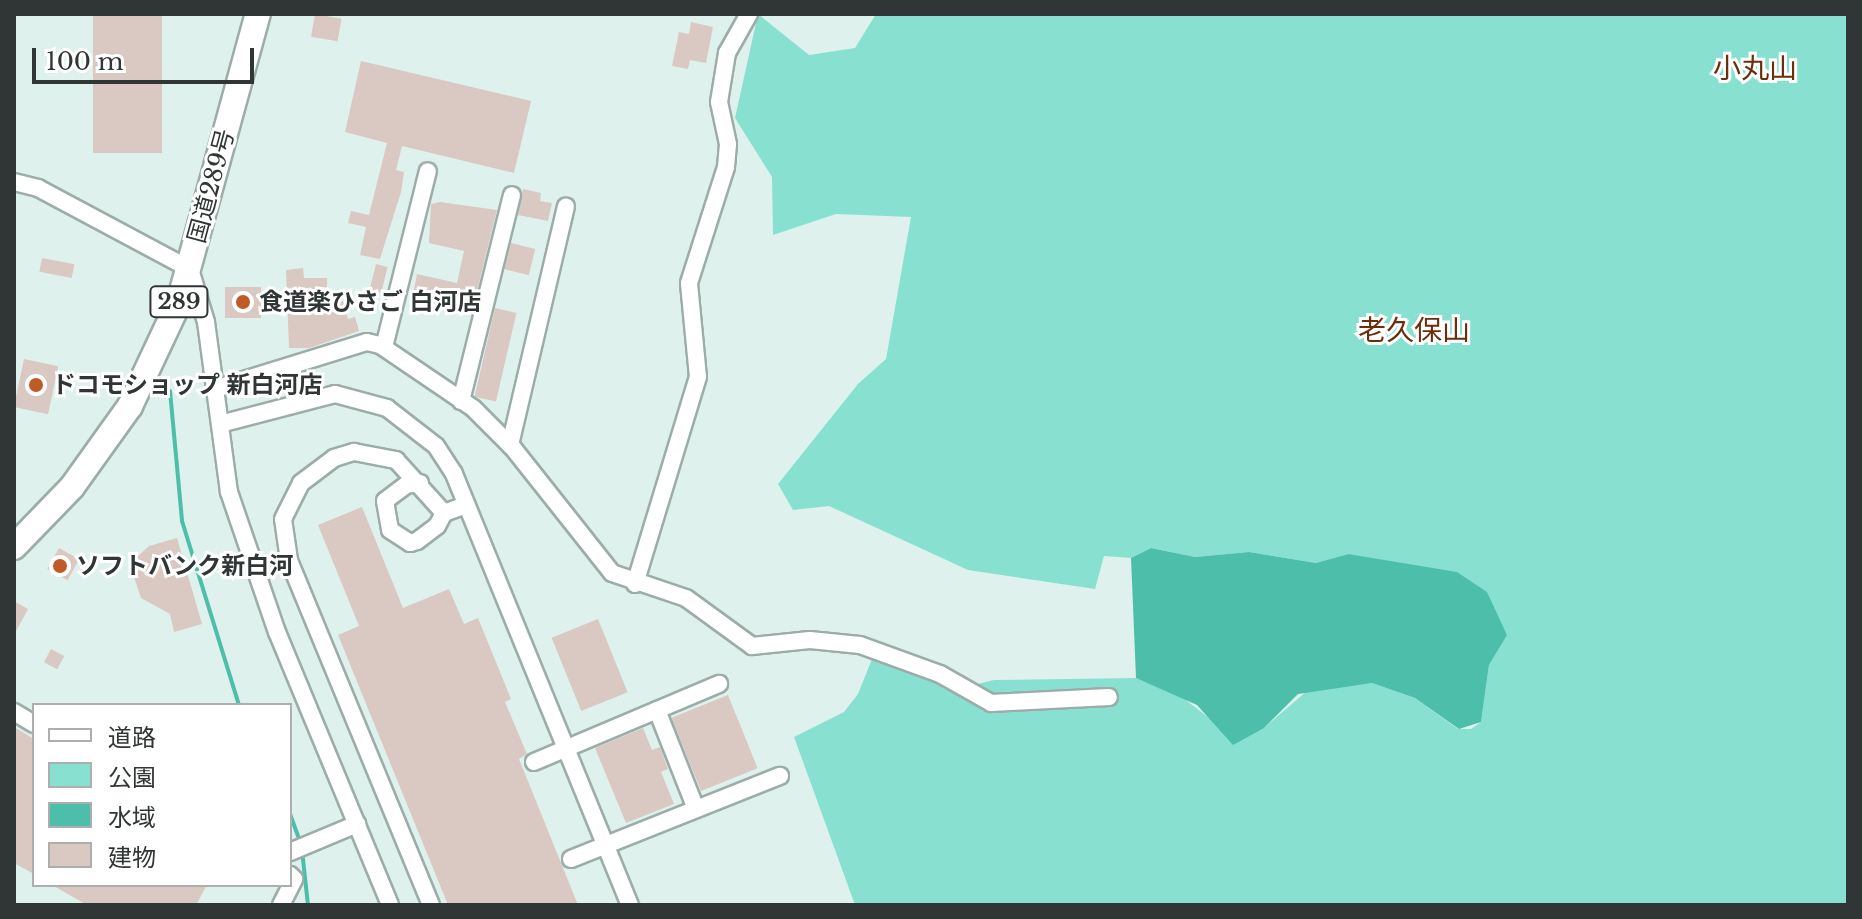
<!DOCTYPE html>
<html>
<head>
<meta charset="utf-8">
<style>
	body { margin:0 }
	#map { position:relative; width:1862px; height:919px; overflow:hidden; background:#dff1ed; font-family:"Libre Baskerville","Noto Sans JP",serif }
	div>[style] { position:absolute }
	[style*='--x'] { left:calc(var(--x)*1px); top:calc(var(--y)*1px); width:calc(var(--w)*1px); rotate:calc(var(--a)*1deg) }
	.green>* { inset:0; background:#88e1d0 }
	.water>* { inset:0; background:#4cbeaa }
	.stream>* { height:4px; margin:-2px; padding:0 2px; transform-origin:2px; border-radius:2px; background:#4cbeaa }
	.building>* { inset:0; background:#d9c9c2; transform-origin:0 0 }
	.roads { filter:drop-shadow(2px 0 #9cada9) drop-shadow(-2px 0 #9cada9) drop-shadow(0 2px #9cada9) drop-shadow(0 -2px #9cada9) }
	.minor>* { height:16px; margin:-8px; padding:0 8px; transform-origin:8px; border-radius:8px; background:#fff }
	.highway>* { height:24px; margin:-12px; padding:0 12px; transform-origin:12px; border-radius:12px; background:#fff }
	.dots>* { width:22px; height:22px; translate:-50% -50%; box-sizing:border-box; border:4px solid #fff; border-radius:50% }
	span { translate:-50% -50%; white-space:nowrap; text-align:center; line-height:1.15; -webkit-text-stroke:6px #fff; paint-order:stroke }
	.shield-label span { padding:2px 6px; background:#fff; border:2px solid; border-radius:6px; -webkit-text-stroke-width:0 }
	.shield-label { font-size:22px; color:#2f3635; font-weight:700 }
	.street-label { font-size:24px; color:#2f3635 }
	.poi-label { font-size:24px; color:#2f3635; font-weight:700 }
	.left { translate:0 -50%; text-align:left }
	.quarter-label { font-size:28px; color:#6c2d09 }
	.frame { position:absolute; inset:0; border:16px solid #2f3635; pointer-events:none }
	.legend { position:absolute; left:32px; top:703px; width:260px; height:184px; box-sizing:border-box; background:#fff; border:2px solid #acafae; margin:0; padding:10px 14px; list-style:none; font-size:24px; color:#2f3635 }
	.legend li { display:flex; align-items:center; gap:16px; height:40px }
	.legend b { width:40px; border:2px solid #acafae }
	.scale { position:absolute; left:32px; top:48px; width:222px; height:36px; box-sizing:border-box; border:4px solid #2f3635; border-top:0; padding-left:10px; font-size:24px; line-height:28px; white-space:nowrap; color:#2f3635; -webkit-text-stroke:6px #fff; paint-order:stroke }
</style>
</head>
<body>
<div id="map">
	<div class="green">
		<div style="clip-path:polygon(758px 14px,809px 55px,855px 48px,876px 14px,1848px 14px,1848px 905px,855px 905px,794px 737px,844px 712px,858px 694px,874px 654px,953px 690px,994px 680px,1136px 678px,1178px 694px,1222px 728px,1264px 728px,1308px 690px,1372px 683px,1415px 698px,1458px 729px,1471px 729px,1481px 722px,1489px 665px,1507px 634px,1348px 554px,1316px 563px,1249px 552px,1195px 557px,1151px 548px,1131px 558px,1104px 556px,1095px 589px,968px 570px,829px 506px,793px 510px,778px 484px,858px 384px,886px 359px,911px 217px,836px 214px,773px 235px,772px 177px,735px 118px)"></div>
	</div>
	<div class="water">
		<div style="clip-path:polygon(1151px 548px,1195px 557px,1249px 552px,1316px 563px,1348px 554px,1457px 572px,1487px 592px,1507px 635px,1489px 665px,1481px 722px,1459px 729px,1415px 698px,1372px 683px,1298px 694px,1264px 728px,1233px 745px,1197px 705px,1136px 678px,1131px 558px)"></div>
	</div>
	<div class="stream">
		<div style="--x:170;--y:391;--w:131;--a:84.7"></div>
		<div style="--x:182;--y:521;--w:193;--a:72.8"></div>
		<div style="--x:290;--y:814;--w:29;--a:70"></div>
		<div style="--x:302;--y:850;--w:55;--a:83.8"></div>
	</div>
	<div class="building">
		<div style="left:93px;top:14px;width:69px;height:139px"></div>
		<div style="left:315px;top:14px;width:27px;height:23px;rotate:10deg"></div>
		<div style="clip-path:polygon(691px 22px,713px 27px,706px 63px,690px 60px,688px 69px,672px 66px,679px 32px,689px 34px)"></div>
		<div style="clip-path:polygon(361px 61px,531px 101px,514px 173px,402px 146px,396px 170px,404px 172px,401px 192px,380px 259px,360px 255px,366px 227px,348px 223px,351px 211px,369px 215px,387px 143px,345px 132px)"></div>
		<div style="clip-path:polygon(523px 189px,541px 193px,540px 201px,552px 203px,548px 221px,518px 215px)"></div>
		<div style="clip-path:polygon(440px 202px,497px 210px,475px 299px,440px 291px,438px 300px,413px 294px,417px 274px,457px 283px,464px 251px,429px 243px,431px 204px)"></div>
		<div style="left:511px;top:243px;width:25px;height:27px;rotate:14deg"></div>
		<div style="left:42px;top:258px;width:33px;height:14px;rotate:11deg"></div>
		<div style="left:376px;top:264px;width:12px;height:27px;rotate:14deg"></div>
		<div style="clip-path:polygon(303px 268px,304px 278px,327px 278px,327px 305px,343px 301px,348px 319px,355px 317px,359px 331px,309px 348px,289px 348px,286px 270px)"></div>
		<div style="left:225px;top:287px;width:36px;height:31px"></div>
		<div style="left:495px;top:308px;width:22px;height:91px;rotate:13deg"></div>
		<div style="left:24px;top:359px;width:35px;height:49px;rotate:12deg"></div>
		<div style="clip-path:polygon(362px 507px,403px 608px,449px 589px,464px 624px,478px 618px,511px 699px,505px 702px,527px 754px,519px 759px,578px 905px,448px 905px,338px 635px,359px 626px,318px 525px)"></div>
		<div style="clip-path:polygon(177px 538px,202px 624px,174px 632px,170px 614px,141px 598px,133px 574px,138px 556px,149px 546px)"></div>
		<div style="left:59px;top:548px;width:23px;height:24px;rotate:29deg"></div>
		<div style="clip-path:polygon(14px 601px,28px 609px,14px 635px)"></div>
		<div style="left:598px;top:619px;width:79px;height:50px;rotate:68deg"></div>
		<div style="left:51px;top:649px;width:15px;height:15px;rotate:28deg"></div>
		<div style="left:728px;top:695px;width:79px;height:61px;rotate:68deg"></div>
		<div style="clip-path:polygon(14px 727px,34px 739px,34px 874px,14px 863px)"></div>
		<div style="clip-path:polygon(643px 728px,652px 750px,660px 747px,668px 769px,661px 772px,674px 804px,626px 823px,595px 748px)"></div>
		<div style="clip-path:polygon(52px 885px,207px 885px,196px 905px,87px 905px)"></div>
	</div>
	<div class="roads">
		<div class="minor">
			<div style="--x:14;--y:182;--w:25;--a:14"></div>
			<div style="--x:38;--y:188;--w:172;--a:28.1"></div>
			<div style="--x:190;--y:269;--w:55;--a:73.2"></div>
			<div style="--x:206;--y:322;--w:172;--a:82.3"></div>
			<div style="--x:229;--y:492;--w:148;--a:71.1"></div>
			<div style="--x:277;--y:632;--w:295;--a:67.5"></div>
			<div style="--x:384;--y:347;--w:181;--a:-76"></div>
			<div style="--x:215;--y:389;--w:159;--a:-17.2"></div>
			<div style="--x:367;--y:342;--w:13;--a:13"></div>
			<div style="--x:380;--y:345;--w:112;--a:34.1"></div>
			<div style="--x:473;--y:408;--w:57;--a:45"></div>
			<div style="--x:513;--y:448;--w:159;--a:51.6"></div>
			<div style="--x:612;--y:573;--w:78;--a:18.7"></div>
			<div style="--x:686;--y:598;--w:82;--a:36"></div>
			<div style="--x:752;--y:646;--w:58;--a:-5.9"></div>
			<div style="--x:810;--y:640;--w:50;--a:5.7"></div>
			<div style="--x:860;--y:645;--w:85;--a:19.9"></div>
			<div style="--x:940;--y:674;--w:59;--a:29.6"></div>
			<div style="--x:991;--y:703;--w:118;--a:-2.9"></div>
			<div style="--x:461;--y:401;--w:212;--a:-76.1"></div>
			<div style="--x:220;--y:424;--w:119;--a:-14.6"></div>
			<div style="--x:335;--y:394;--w:54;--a:15.1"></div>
			<div style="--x:387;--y:408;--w:62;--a:37.8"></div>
			<div style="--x:436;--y:446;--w:33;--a:57"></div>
			<div style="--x:454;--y:474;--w:466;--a:67.8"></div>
			<div style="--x:510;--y:445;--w:245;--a:-76.8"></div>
			<div style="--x:420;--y:483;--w:14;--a:172"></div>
			<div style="--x:406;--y:485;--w:26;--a:143"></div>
			<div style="--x:385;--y:501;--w:29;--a:80"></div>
			<div style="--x:390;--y:530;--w:24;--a:33"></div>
			<div style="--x:410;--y:543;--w:7;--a:-16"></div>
			<div style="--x:417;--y:541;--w:25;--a:-37"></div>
			<div style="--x:437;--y:526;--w:15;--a:-62"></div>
			<div style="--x:635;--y:584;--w:216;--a:-73.1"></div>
			<div style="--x:698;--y:377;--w:94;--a:-95.5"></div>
			<div style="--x:689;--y:283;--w:122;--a:-72.3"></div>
			<div style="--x:726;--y:167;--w:23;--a:-85"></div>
			<div style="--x:728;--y:144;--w:43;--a:-102.1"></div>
			<div style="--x:719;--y:102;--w:50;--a:-80.7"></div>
			<div style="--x:727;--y:53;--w:45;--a:-60.6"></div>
			<div style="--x:657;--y:710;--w:106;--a:68.5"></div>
			<div style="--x:14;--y:712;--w:23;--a:31"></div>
			<div style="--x:534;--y:762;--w:201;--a:-22.9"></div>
			<div style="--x:290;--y:852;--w:73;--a:-22.7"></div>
			<div style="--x:571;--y:859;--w:225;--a:-21.7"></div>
			<div style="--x:281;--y:905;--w:29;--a:-63"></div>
			<div style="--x:294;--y:879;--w:6;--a:-135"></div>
			<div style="--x:431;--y:905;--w:373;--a:-112.4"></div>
			<div style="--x:289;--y:560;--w:41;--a:-98.3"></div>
			<div style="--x:283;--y:519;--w:40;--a:-63.4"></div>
			<div style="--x:301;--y:483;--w:41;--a:-37.1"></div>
			<div style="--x:334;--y:458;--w:21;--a:-17"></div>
			<div style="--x:354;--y:452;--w:43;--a:10.8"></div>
			<div style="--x:396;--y:460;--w:72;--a:47.8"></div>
			<div style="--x:444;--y:513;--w:23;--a:-20"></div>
		</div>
		<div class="highway">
			<div style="--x:14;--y:547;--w:83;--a:-46"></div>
			<div style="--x:72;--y:487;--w:100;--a:-54.4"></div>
			<div style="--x:130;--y:406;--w:115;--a:-64.8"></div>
			<div style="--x:179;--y:302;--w:299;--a:-74.7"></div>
		</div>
	</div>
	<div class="dots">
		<div style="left:243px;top:302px;background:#bf5b26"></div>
		<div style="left:36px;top:385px;background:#bf5b26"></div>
		<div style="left:60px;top:566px;background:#bf5b26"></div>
	</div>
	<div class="shield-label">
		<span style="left:179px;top:302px">289</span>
	</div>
	<div class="street-label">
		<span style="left:211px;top:186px;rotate:-75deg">国道289号</span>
	</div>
	<div class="poi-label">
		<span class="left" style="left:259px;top:302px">食道楽ひさご 白河店</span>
		<span class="left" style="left:52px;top:385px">ドコモショップ 新白河店</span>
		<span class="left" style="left:76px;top:566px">ソフトバンク新白河</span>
	</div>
	<div class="quarter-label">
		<span style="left:1755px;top:69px">小丸山</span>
		<span style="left:1414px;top:331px">老久保山</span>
	</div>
	<div class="frame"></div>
	<ul class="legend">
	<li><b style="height:10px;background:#fff"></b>道路</li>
	<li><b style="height:22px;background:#88e1d0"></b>公園</li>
	<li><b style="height:22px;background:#4cbeaa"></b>水域</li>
	<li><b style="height:22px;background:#d9c9c2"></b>建物</li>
	</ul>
	<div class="scale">100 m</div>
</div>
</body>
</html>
